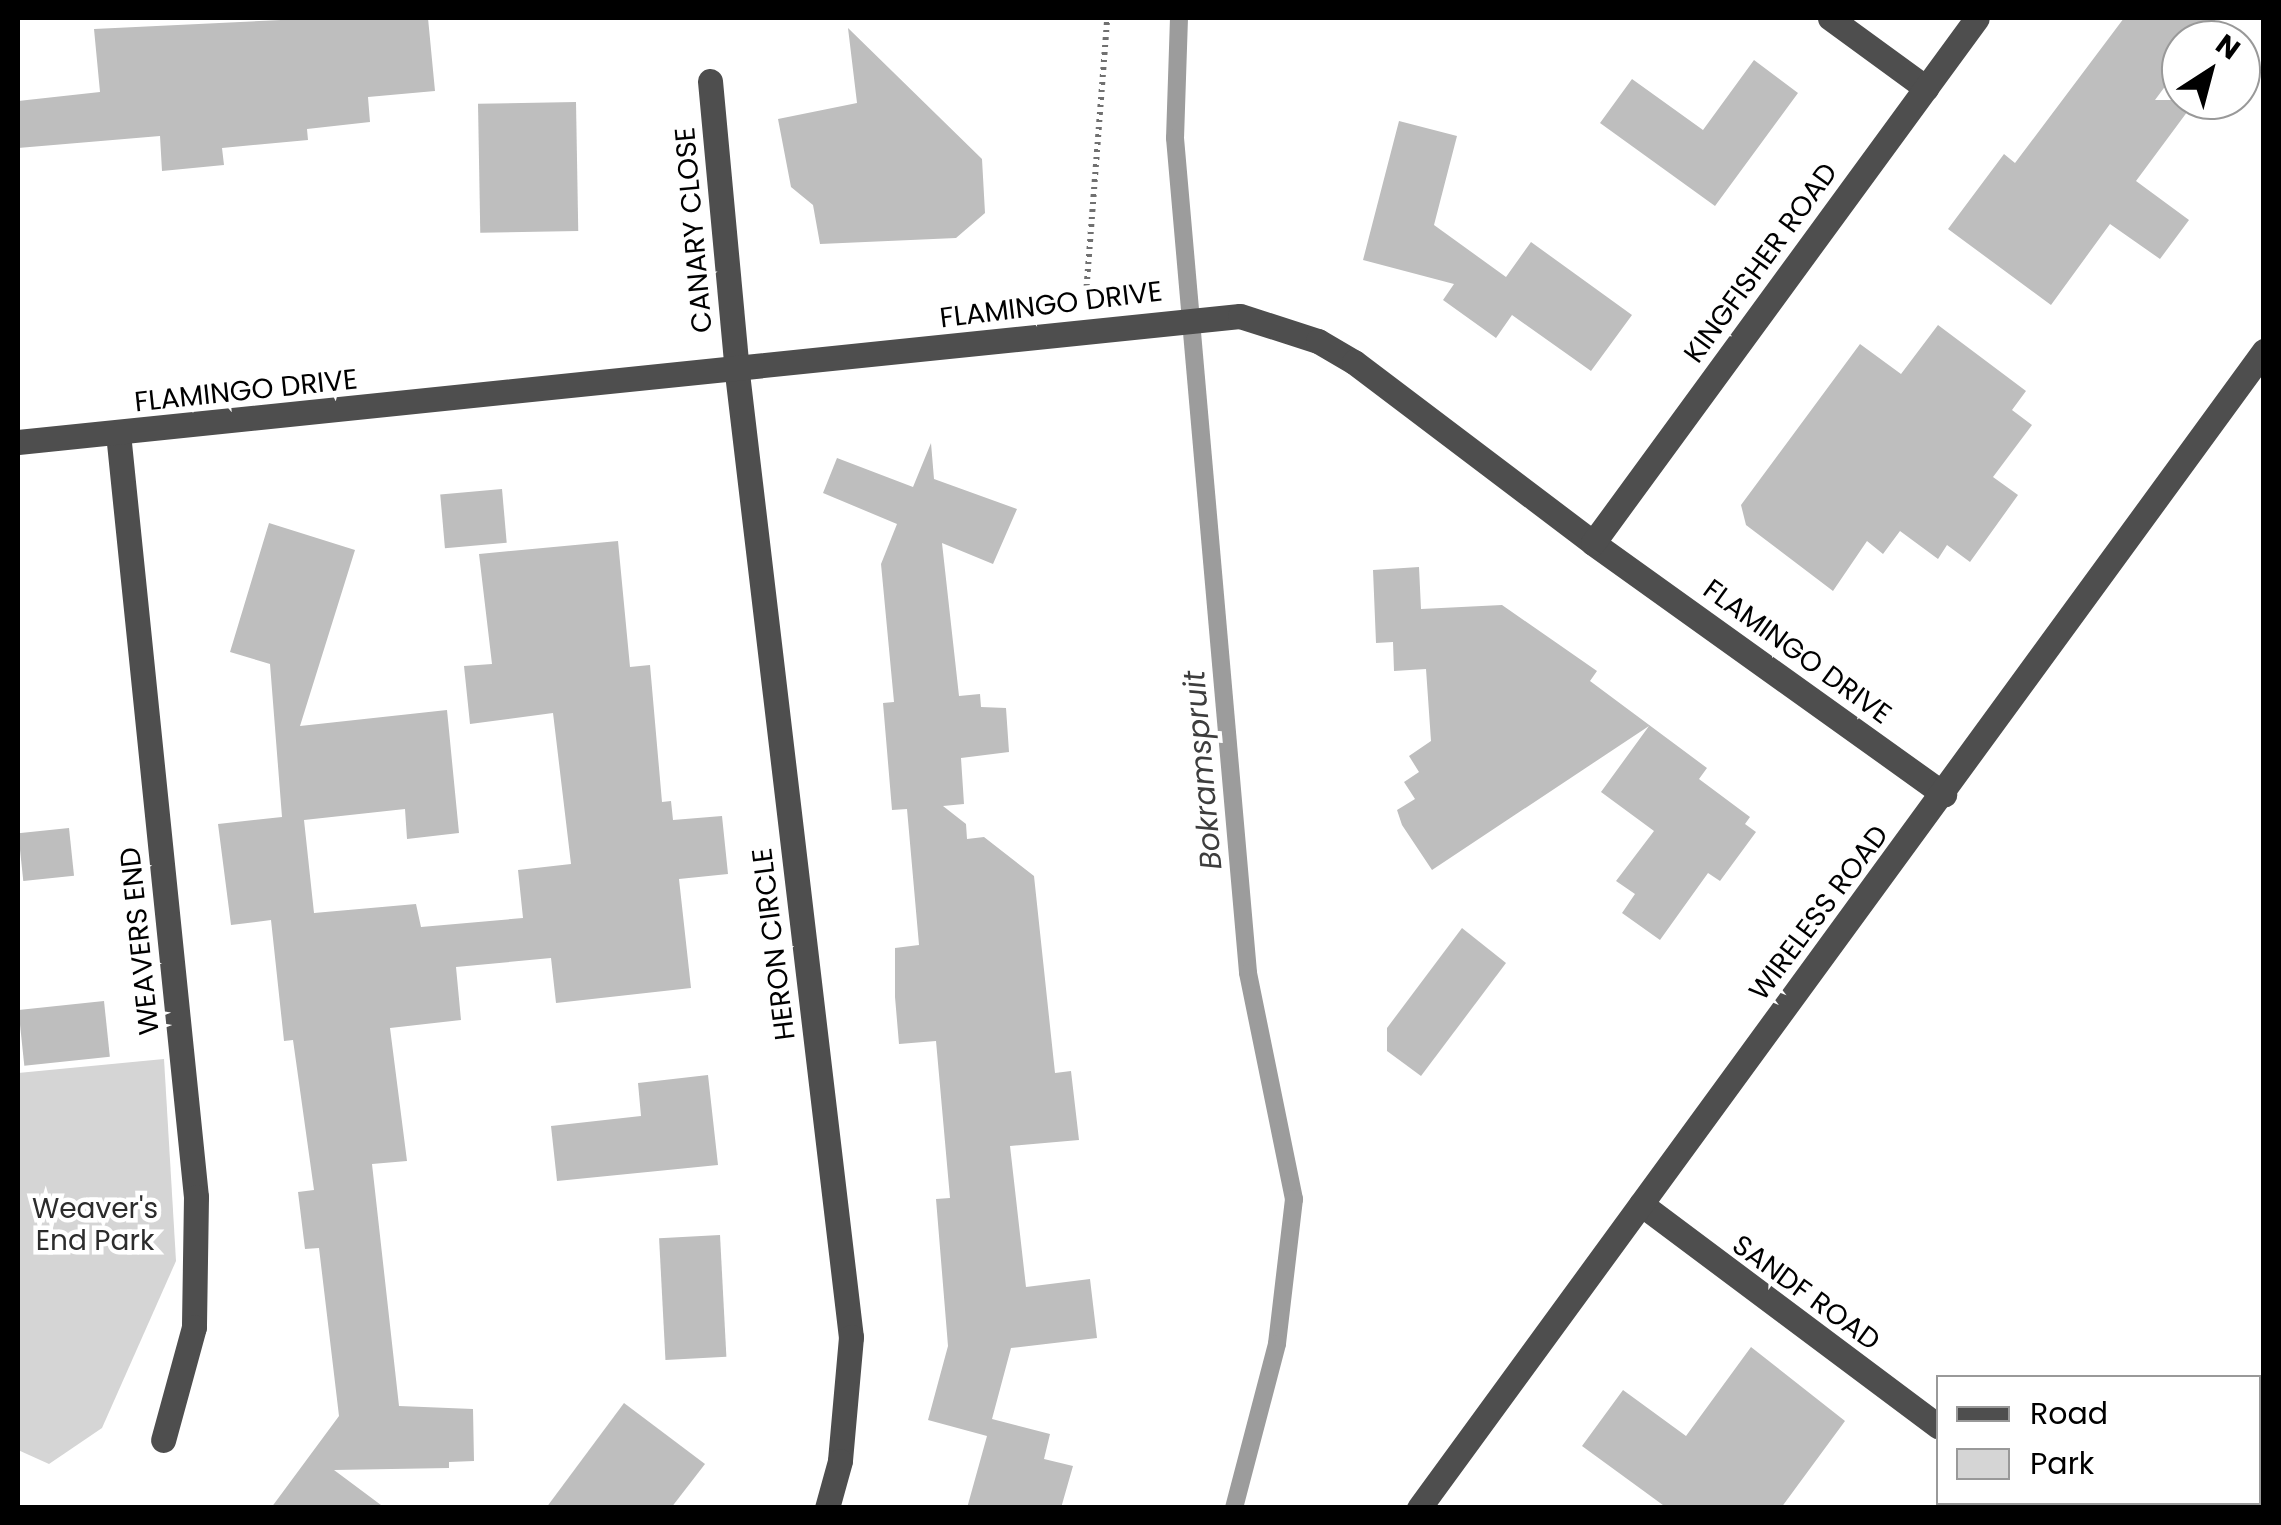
<!DOCTYPE html>
<html>
<head>
<meta charset="utf-8">
<style>
	body { margin:0 }
	#map { position:relative; width:2281px; height:1525px; overflow:hidden; background:#fff; font-family:Poppins,sans-serif }
	div>[style] { position:absolute }
	[style*='--x'] { left:calc(var(--x)*1px); top:calc(var(--y)*1px); width:calc(var(--w)*1px); rotate:calc(var(--a)*1deg) }
	.green>* { inset:0; background:#d5d5d5 }
	.stream>* { height:18px; margin:-9px; padding:0 9px; transform-origin:9px; border-radius:9px; background:#9c9c9c }
	.building>* { inset:0; background:#bebebe; transform-origin:0 0 }
	.path>* { height:6px; margin-top:-3px; transform-origin:0; background:repeating-linear-gradient(90deg,#707070 0 2.5px,transparent 0 7.5px) }
	.minor>* { height:25px; margin:-12.5px; padding:0 12.5px; transform-origin:12.5px; border-radius:12.5px; background:#4e4e4e }
	span { translate:-50% -50%; white-space:nowrap; text-align:center; line-height:1.15; -webkit-text-stroke:9px #fff; paint-order:stroke }
	.street-label { font-size:28px; color:#000 }
	.park-label { font-size:28px; color:#2c2c2c }
	.water-label { font-size:30px; color:#3d3d3d; font-style:italic }
	.frame { position:absolute; inset:0; border:20px solid #000; pointer-events:none }
	.legend { position:absolute; left:1936px; top:1375px; width:325px; height:130px; box-sizing:border-box; background:#fff; border:2px solid #999; margin:0; padding:12px 18px; list-style:none; font-size:30px; color:#000 }
	.legend li { display:flex; align-items:center; gap:20px; height:50px }
	.legend b { width:50px; border:2px solid #999 }
	.north { position:absolute; left:2161px; top:20px; width:100px; height:100px; box-sizing:border-box; background:#fff; border:2px solid #999; border-radius:50%; rotate:36deg; font-size:28px; font-weight:700; line-height:40px; text-align:center; color:#000 }
	.north::after { content:''; display:block; margin:auto; width:35px; height:45px; background:#000; clip-path:polygon(50% 0,100% 100%,50% 72%,0 100%) }
</style>
</head>
<body>
<div id="map">
	<div class="green">
		<div style="clip-path:polygon(164px 1059px,176px 1261px,102px 1428px,49px 1464px,18px 1450px,18px 1073px)"></div>
	</div>
	<div class="stream">
		<div style="--x:1179;--y:18;--w:120;--a:91.9"></div>
		<div style="--x:1175;--y:138;--w:838;--a:85"></div>
		<div style="--x:1248;--y:973;--w:231;--a:78.5"></div>
		<div style="--x:1294;--y:1199;--w:146;--a:96.7"></div>
		<div style="--x:1277;--y:1344;--w:170;--a:104.7"></div>
	</div>
	<div class="building">
		<div style="clip-path:polygon(324px 18px,428px 18px,435px 91px,368px 97px,370px 122px,307px 129px,308px 140px,222px 148px,224px 165px,162px 171px,160px 136px,18px 148px,18px 101px,100px 92px,94px 29px)"></div>
		<div style="clip-path:polygon(2124px 18px,2217px 18px,2200px 40px,2181px 40px,2181px 65px,2155px 100px,2196px 100px,2136px 181px,2189px 220px,2160px 259px,2110px 224px,2051px 305px,1948px 229px,2004px 154px,2015px 163px)"></div>
		<div style="clip-path:polygon(848px 28px,982px 159px,985px 213px,956px 238px,820px 244px,813px 205px,791px 187px,778px 119px,857px 103px)"></div>
		<div style="clip-path:polygon(1754px 60px,1798px 93px,1715px 206px,1600px 123px,1632px 79px,1703px 130px)"></div>
		<div style="left:576px;top:102px;width:129px;height:98px;rotate:89deg"></div>
		<div style="clip-path:polygon(1399px 121px,1457px 136px,1434px 225px,1506px 277px,1531px 242px,1632px 315px,1591px 371px,1512px 315px,1496px 338px,1443px 300px,1454px 284px,1363px 260px)"></div>
		<div style="clip-path:polygon(1938px 325px,2026px 391px,2012px 410px,2032px 425px,1993px 477px,2018px 495px,1970px 562px,1947px 545px,1938px 559px,1900px 531px,1883px 554px,1867px 541px,1833px 591px,1746px 525px,1741px 505px,1860px 344px,1901px 374px)"></div>
		<div style="clip-path:polygon(931px 443px,934px 479px,1017px 509px,993px 564px,942px 543px,959px 696px,980px 694px,981px 707px,1006px 708px,1009px 752px,961px 758px,964px 804px,943px 806px,966px 824px,967px 839px,984px 837px,1034px 876px,1055px 1073px,1071px 1071px,1079px 1140px,1010px 1146px,1026px 1287px,1090px 1279px,1097px 1338px,1011px 1348px,992px 1419px,1050px 1434px,1044px 1459px,1073px 1466px,1061px 1508px,967px 1508px,987px 1436px,928px 1420px,948px 1346px,936px 1199px,950px 1198px,936px 1041px,899px 1044px,895px 997px,895px 948px,919px 945px,907px 809px,892px 810px,883px 703px,894px 702px,881px 564px,897px 524px,823px 493px,837px 458px,913px 487px)"></div>
		<div style="left:502px;top:489px;width:54px;height:62px;rotate:85deg"></div>
		<div style="clip-path:polygon(269px 523px,355px 550px,300px 726px,447px 710px,459px 833px,407px 839px,405px 809px,304px 820px,314px 913px,416px 904px,421px 927px,523px 918px,518px 870px,571px 864px,553px 713px,470px 724px,464px 666px,492px 664px,479px 554px,618px 541px,630px 667px,650px 665px,662px 802px,671px 801px,673px 820px,722px 816px,728px 874px,679px 879px,691px 988px,556px 1003px,551px 958px,456px 967px,461px 1020px,390px 1028px,407px 1161px,372px 1164px,399px 1406px,473px 1409px,474px 1461px,449px 1462px,449px 1468px,334px 1470px,385px 1508px,271px 1508px,339px 1416px,319px 1248px,305px 1249px,298px 1192px,314px 1190px,293px 1040px,284px 1041px,271px 920px,231px 925px,218px 824px,282px 817px,270px 664px,230px 652px)"></div>
		<div style="clip-path:polygon(1419px 567px,1421px 609px,1502px 605px,1597px 671px,1590px 681px,1707px 768px,1699px 779px,1750px 817px,1745px 824px,1756px 832px,1720px 881px,1708px 873px,1660px 940px,1622px 913px,1635px 894px,1616px 881px,1654px 831px,1601px 792px,1649px 726px,1432px 870px,1402px 825px,1397px 810px,1415px 799px,1404px 782px,1419px 772px,1409px 756px,1431px 741px,1426px 669px,1394px 671px,1393px 642px,1376px 643px,1373px 570px)"></div>
		<div style="left:69px;top:828px;width:48px;height:51px;rotate:84deg"></div>
		<div style="clip-path:polygon(1462px 928px,1506px 963px,1421px 1076px,1387px 1051px,1387px 1028px)"></div>
		<div style="left:104px;top:1001px;width:56px;height:86px;rotate:84deg"></div>
		<div style="clip-path:polygon(708px 1075px,718px 1165px,557px 1181px,551px 1126px,641px 1116px,638px 1083px)"></div>
		<div style="left:720px;top:1235px;width:122px;height:61px;rotate:87deg"></div>
		<div style="clip-path:polygon(1751px 1347px,1845px 1421px,1781px 1508px,1667px 1508px,1582px 1446px,1623px 1390px,1686px 1436px)"></div>
		<div style="clip-path:polygon(624px 1403px,705px 1464px,671px 1508px,546px 1508px)"></div>
	</div>
	<div class="path">
		<div style="--x:1086;--y:294;--w:277;--a:-85.6"></div>
	</div>
	<div class="minor">
		<div style="--x:1830;--y:18;--w:119;--a:36.1"></div>
		<div style="--x:710;--y:81;--w:293;--a:84.7"></div>
		<div style="--x:737;--y:373;--w:971;--a:83.26"></div>
		<div style="--x:851;--y:1337;--w:124;--a:95.1"></div>
		<div style="--x:840;--y:1461;--w:49;--a:105.5"></div>
		<div style="--x:118;--y:433;--w:768;--a:84.17"></div>
		<div style="--x:196;--y:1197;--w:130;--a:90.9"></div>
		<div style="--x:194;--y:1327;--w:117;--a:105.3"></div>
		<div style="--x:18;--y:442;--w:1228;--a:-5.89"></div>
		<div style="--x:1240;--y:316;--w:82;--a:17.8"></div>
		<div style="--x:1318;--y:341;--w:42;--a:30.3"></div>
		<div style="--x:1354;--y:362;--w:300;--a:37.1"></div>
		<div style="--x:1593;--y:543;--w:432;--a:35.6"></div>
		<div style="--x:1593;--y:543;--w:650;--a:-53.82"></div>
		<div style="--x:1641;--y:1204;--w:371;--a:36.8"></div>
		<div style="--x:2043;--y:1502;--w:9;--a:41"></div>
		<div style="--x:1419;--y:1508;--w:1433;--a:-53.86"></div>
	</div>
	<div class="street-label">
		<span style="left:694px;top:230px;rotate:-95deg">CANARY CLOSE</span>
		<span style="left:1761px;top:263px;rotate:-54deg">KINGFISHER ROAD</span>
		<span style="left:1051px;top:305px;rotate:-7deg">FLAMINGO DRIVE</span>
		<span style="left:246px;top:391px;rotate:-6deg">FLAMINGO DRIVE</span>
		<span style="left:1797px;top:652px;rotate:36deg">FLAMINGO DRIVE</span>
		<span style="left:1819px;top:913px;rotate:-53deg">WIRELESS ROAD</span>
		<span style="left:140px;top:941px;rotate:-96deg">WEAVERS END</span>
		<span style="left:774px;top:944px;rotate:-97deg">HERON CIRCLE</span>
		<span style="left:1806px;top:1293px;rotate:36deg">SANDF ROAD</span>
	</div>
	<div class="park-label">
		<span style="left:95px;top:1225px">Weaver's<br>End Park</span>
	</div>
	<div class="water-label">
		<span style="left:1203px;top:770px;rotate:-95deg">Bokramspruit</span>
	</div>
	<div class="frame"></div>
	<ul class="legend">
	<li><b style="height:12px;background:#4e4e4e"></b>Road</li>
	<li><b style="height:28px;background:#d5d5d5"></b>Park</li>
	</ul>
	<div class="north">N</div>
</div>
</body>
</html>
